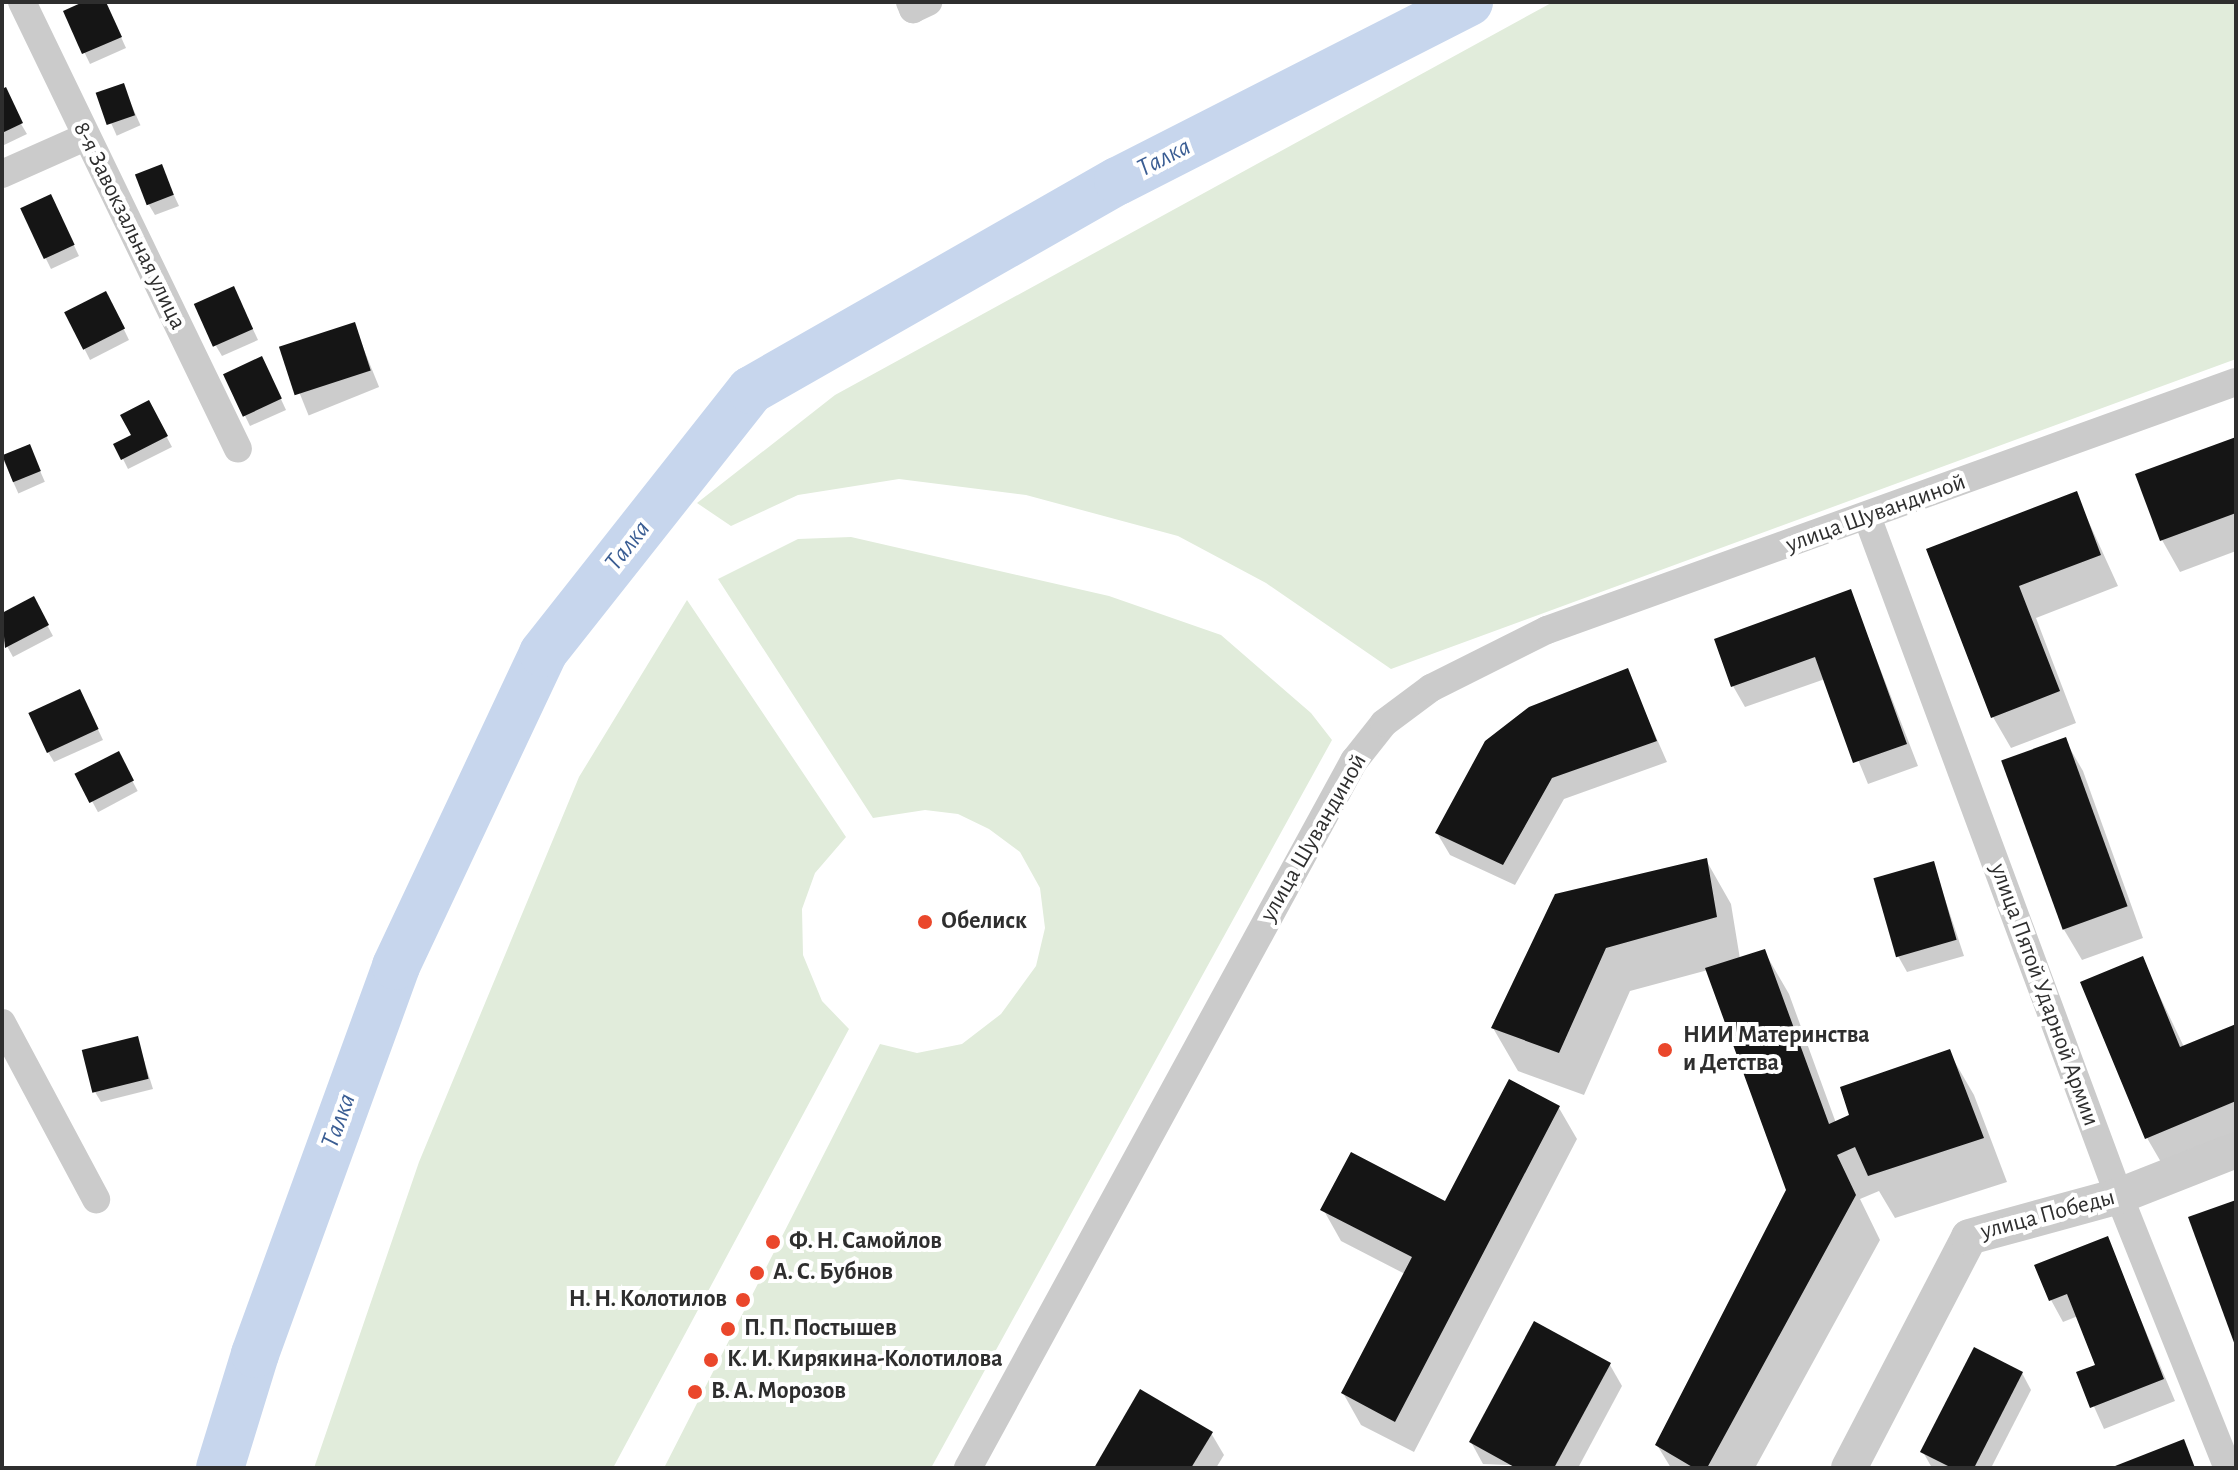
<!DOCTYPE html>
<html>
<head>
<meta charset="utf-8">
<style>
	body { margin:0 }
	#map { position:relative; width:2238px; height:1470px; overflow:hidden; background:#fff; font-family:"Alegreya Sans",sans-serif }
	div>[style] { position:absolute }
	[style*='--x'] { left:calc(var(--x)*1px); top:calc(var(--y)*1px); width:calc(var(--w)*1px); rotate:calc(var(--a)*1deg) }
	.green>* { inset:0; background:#e1ecdb }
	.shadow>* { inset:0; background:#0003; transform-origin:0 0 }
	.river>* { height:48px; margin:-24px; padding:0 24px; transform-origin:24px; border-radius:24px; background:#c7d6ed }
	.building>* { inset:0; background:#151515; transform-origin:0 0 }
	.minor>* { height:28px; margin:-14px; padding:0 14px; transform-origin:14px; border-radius:14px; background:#cbcbcb }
	.tertiary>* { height:36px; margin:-18px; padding:0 18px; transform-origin:18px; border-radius:18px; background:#cbcbcb }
	.dots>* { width:22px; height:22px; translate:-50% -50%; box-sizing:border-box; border:4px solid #fff; border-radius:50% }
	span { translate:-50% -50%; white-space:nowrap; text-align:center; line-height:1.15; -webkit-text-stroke:8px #fff; paint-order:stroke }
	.street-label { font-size:24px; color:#2e2e2e }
	.poi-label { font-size:24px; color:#2e2e2e; font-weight:700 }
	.left { translate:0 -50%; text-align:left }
	.right { translate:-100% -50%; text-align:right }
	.water-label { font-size:26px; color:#3a5d93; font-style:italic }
	.frame { position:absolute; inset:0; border:4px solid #2e2e2e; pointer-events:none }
</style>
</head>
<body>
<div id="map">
	<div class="green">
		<div style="clip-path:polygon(1553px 2px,2236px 2px,2236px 359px,1391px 669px,1266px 583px,1178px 536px,1026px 495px,899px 479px,798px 495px,731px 526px,697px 503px,835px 395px)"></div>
		<div style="clip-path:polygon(851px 537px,1109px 596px,1221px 635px,1311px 713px,1332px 740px,931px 1468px,664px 1468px,880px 1044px,917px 1053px,962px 1044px,1001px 1014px,1036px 966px,1045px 928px,1040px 888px,1020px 852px,989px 829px,958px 814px,925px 810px,873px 818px,718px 579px,798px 539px)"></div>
		<div style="clip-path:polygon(687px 600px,846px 837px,815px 873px,802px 909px,803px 955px,822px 1001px,849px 1029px,613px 1468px,314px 1468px,419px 1162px,579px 777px)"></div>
	</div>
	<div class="shadow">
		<div style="clip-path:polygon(87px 2px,105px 2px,126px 48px,90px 64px,65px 12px)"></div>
		<div style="left:123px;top:86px;width:43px;height:26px;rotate:66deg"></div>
		<div style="clip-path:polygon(2px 92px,27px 134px,2px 146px)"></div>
		<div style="clip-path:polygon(164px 174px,179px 206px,155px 215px,149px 205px)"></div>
		<div style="clip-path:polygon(56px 207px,79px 256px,51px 269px,22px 210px)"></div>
		<div style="clip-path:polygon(239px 299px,258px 340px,222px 356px,216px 346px)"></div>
		<div style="clip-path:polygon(111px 303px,129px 340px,90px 360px,66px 312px)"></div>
		<div style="left:354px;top:325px;width:67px;height:76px;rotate:68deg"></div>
		<div style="clip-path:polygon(267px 369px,286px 410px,250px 426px,225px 375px)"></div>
		<div style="clip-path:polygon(154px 413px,172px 447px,128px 469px,116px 445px,134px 436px)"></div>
		<div style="clip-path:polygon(2236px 439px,2236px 551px,2180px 572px,2162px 540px)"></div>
		<div style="left:29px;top:446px;width:39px;height:29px;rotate:66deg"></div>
		<div style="clip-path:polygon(2076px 494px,2118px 586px,2036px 618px,2076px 723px,2011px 748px,1993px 717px,1928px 551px)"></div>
		<div style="clip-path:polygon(1850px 591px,1918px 766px,1868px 784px,1825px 679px,1745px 707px,1733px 686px)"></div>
		<div style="clip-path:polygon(33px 599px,53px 636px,13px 657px,2px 637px,2px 615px)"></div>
		<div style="clip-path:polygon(1627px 671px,1667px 762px,1564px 799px,1515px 885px,1450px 855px,1437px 833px)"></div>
		<div style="clip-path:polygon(85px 702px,103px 740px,54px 762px,48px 752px)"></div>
		<div style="clip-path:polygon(2065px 740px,2083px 771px,2143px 938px,2082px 960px,2063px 928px)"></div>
		<div style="left:118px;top:754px;width:42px;height:45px;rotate:62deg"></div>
		<div style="clip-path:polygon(1706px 860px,1731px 904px,1740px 959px,1764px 951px,1789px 994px,1836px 1123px,1949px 1052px,1974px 1095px,2007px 1182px,1895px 1218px,1879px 1191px,1860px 1199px,1880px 1240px,1755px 1468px,1671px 1468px,1657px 1445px,1788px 1190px,1708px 970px,1630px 991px,1584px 1095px,1518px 1071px,1493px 1028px)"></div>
		<div style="clip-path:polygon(1933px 863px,1964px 956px,1907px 972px,1898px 956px)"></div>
		<div style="clip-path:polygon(2142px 959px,2184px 1047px,2236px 1026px,2236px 1140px,2165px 1169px,2147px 1138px)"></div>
		<div style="clip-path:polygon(137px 1038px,153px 1089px,101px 1102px,95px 1092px)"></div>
		<div style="clip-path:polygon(1559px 1108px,1577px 1139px,1414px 1452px,1361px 1425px,1343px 1393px,1405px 1274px,1341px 1241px,1323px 1209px,1446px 1204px)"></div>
		<div style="clip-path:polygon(2107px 1239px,2175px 1401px,2104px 1429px,2079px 1373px,2097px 1366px,2078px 1316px,2063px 1322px,2051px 1300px)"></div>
		<div style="clip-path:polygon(1610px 1365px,1622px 1386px,1578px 1468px,1483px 1464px,1471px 1442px)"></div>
		<div style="clip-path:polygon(2022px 1373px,2031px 1390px,1991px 1468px,1932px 1468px,1923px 1452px)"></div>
		<div style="clip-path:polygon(1211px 1433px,1224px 1455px,1216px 1468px,1096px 1468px)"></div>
	</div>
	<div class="river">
		<div style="--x:220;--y:1468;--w:119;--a:-72.9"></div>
		<div style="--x:255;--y:1354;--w:413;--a:-70"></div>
		<div style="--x:396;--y:966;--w:346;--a:-64.8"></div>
		<div style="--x:543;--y:653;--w:335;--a:-51.7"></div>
		<div style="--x:751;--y:390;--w:422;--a:-29.7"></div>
		<div style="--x:1118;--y:181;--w:394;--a:-27"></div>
	</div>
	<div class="building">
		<div style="clip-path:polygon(83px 2px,106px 2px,122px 37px,82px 54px,63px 11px)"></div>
		<div style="left:124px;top:83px;width:34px;height:30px;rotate:71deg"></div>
		<div style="clip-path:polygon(6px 87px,23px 123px,2px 133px,2px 89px)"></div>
		<div style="left:162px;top:164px;width:33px;height:29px;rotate:69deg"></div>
		<div style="left:51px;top:194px;width:56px;height:34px;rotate:65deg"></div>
		<div style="left:234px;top:286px;width:47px;height:44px;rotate:66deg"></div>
		<div style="left:106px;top:291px;width:42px;height:47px;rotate:63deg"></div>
		<div style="left:355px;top:322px;width:51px;height:80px;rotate:72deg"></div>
		<div style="left:262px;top:356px;width:47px;height:43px;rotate:65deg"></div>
		<div style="clip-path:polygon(149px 400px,168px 436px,121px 460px,113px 444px,131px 435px,120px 415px)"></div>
		<div style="clip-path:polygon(2236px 437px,2236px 513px,2160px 541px,2135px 474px)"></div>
		<div style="left:30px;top:444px;width:29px;height:30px;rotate:68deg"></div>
		<div style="clip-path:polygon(2077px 491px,2101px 555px,2019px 586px,2060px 691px,1991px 718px,1926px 549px)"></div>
		<div style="clip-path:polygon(1851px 589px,1907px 744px,1853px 763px,1815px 657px,1731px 687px,1714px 639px)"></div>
		<div style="clip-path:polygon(34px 596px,49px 625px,5px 648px,2px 613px)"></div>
		<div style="clip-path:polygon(1628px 668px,1657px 741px,1552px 778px,1503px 865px,1435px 833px,1485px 741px,1529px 707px)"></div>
		<div style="left:80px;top:689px;width:44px;height:57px;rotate:65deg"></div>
		<div style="left:2066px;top:737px;width:180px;height:69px;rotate:70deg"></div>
		<div style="left:119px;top:751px;width:33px;height:50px;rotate:63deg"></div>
		<div style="clip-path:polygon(1707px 858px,1717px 917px,1606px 948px,1559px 1053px,1491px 1028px,1555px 894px)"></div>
		<div style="left:1934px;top:861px;width:82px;height:63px;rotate:74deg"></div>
		<div style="clip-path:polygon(1765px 949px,1829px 1124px,1849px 1115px,1840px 1087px,1950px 1049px,1984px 1138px,1868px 1176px,1855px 1147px,1837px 1155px,1856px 1195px,1707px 1468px,1694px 1468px,1655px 1445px,1786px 1190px,1705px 968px)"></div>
		<div style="clip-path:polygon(2143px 956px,2180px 1047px,2236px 1024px,2236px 1101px,2145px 1139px,2080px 982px)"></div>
		<div style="left:138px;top:1036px;width:44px;height:58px;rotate:76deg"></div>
		<div style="clip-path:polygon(1509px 1079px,1560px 1106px,1395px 1422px,1341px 1393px,1412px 1257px,1320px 1210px,1351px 1152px,1445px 1201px)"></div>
		<div style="clip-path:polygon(2236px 1200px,2236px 1348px,2188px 1217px)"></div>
		<div style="clip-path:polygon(2108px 1236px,2164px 1379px,2090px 1408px,2076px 1372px,2095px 1365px,2067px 1294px,2049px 1301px,2034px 1265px)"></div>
		<div style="clip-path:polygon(1534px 1321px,1611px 1363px,1554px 1468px,1516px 1468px,1469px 1442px)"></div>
		<div style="clip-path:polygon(1974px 1347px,2023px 1372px,1974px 1468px,1952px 1468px,1920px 1452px)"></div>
		<div style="clip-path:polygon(1140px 1389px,1213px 1432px,1191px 1468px,1094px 1468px)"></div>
		<div style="clip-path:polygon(2184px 1439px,2195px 1468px,2110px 1468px)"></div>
	</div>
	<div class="minor">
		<div style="--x:22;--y:2;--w:496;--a:64.2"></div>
		<div style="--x:910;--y:2;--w:8;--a:67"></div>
		<div style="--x:913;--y:9;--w:17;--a:-25"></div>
		<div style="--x:2;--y:174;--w:91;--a:-24"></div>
		<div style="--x:1868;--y:519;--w:722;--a:69.66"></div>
		<div style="--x:2119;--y:1196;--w:293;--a:68.2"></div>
		<div style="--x:2;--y:1023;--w:200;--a:61.9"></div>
		<div style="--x:968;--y:1468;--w:806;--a:-61.37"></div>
		<div style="--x:1354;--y:761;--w:48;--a:-51.7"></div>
		<div style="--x:1384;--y:723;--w:59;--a:-36.7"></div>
		<div style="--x:1431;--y:688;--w:130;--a:-26.6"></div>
		<div style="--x:1547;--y:630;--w:732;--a:-19.8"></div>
	</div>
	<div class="tertiary">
		<div style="--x:1849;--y:1468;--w:260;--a:-62.5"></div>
		<div style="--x:1969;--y:1237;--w:156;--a:-15.3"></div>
		<div style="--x:2119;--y:1196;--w:126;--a:-21.5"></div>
	</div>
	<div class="dots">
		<div style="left:925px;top:922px;background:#ea472b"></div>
		<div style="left:1665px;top:1050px;background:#ea472b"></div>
		<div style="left:773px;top:1242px;background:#ea472b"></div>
		<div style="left:757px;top:1273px;background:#ea472b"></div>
		<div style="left:743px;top:1300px;background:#ea472b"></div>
		<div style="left:728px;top:1329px;background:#ea472b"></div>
		<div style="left:711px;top:1360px;background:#ea472b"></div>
		<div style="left:695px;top:1392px;background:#ea472b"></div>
	</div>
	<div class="street-label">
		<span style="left:129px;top:226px;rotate:64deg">8-я Завокзальная улица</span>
		<span style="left:1876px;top:514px;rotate:-20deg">улица Шувандиной</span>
		<span style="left:1314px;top:838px;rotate:-60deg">улица Шувандиной</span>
		<span style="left:2044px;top:995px;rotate:70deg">улица Пятой Ударной Армии</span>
		<span style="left:2048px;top:1215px;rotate:-15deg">улица Победы</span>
	</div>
	<div class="poi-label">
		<span class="left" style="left:941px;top:922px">Обелиск</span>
		<span class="left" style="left:1683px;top:1050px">НИИ Материнства<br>и Детства</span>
		<span class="left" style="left:789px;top:1242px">Ф. Н. Самойлов</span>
		<span class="left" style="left:773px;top:1273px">А. С. Бубнов</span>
		<span class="right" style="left:727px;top:1300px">Н. Н. Колотилов</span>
		<span class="left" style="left:744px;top:1329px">П. П. Постышев</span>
		<span class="left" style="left:727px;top:1360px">К. И. Кирякина-Колотилова</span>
		<span class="left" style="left:711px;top:1392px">В. А. Морозов</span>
	</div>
	<div class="water-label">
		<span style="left:1164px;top:158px;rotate:-27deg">Талка</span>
		<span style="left:628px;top:546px;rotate:-52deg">Талка</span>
		<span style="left:339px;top:1121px;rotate:-70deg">Талка</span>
	</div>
	<div class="frame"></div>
</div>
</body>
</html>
